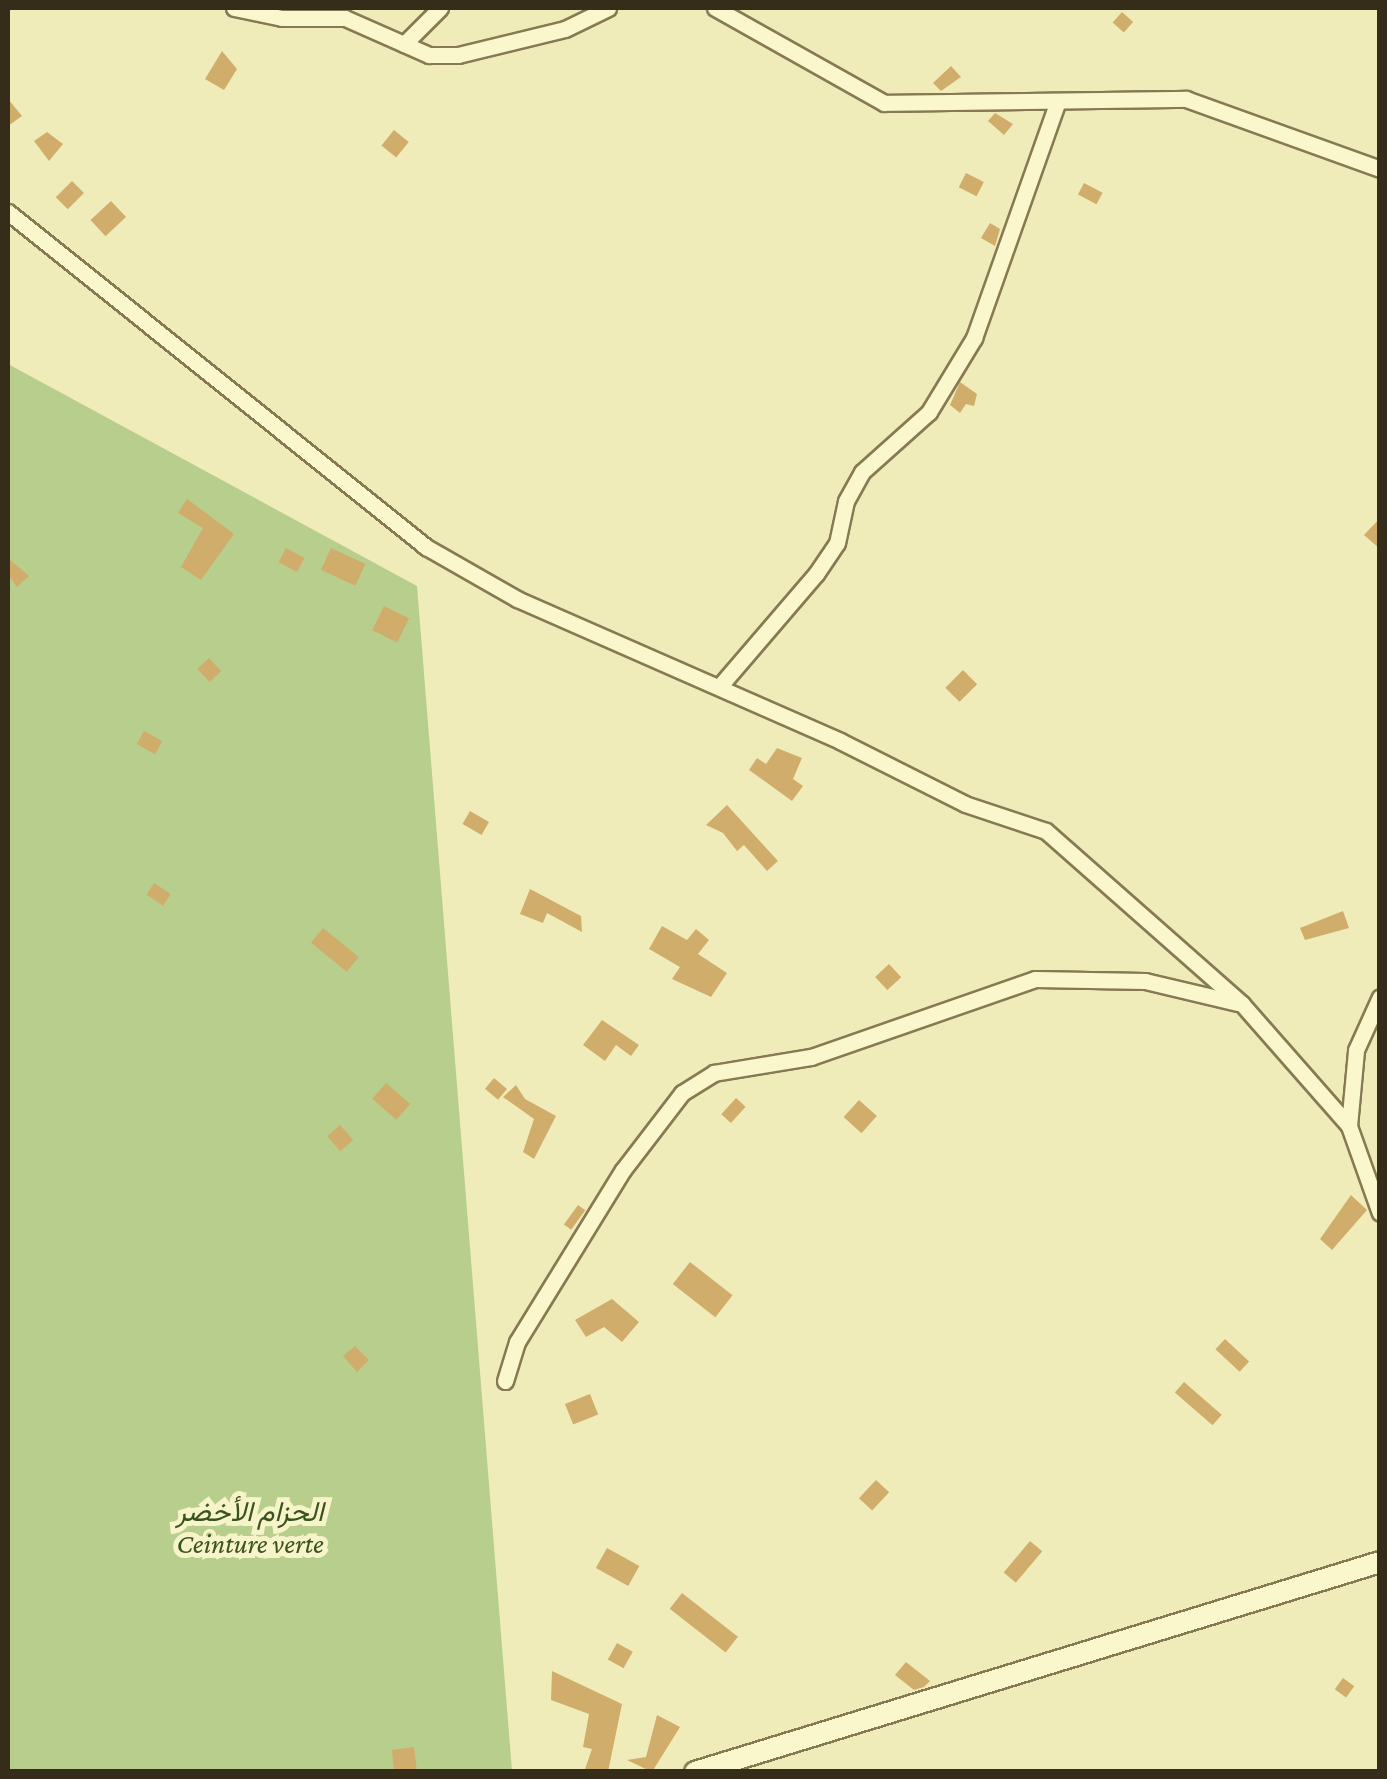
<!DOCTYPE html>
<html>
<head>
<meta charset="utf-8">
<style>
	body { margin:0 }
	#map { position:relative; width:1387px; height:1779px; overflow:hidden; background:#f0ecb9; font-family:"Crimson Pro",Vazirmatn,serif }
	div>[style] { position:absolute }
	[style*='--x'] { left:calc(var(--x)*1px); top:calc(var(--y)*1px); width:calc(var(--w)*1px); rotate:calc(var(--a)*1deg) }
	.green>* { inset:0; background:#b8ce8d }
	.building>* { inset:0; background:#d1ad6c; transform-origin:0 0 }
	.roads { filter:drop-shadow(2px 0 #877a53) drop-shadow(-2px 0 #877a53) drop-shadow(0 2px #877a53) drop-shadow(0 -2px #877a53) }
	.minor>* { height:15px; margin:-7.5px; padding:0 7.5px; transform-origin:7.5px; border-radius:7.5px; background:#fbf7cc }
	.tertiary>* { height:20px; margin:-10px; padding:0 10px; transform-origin:10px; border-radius:10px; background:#fbf7cc }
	span { translate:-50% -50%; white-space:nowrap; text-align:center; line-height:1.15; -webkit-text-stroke:10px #f7f4c9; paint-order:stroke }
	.park-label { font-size:28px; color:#3a521f; font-style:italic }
	.frame { position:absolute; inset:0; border:10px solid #352d19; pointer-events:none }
</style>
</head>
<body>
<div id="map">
	<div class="green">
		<div style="clip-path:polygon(8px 364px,417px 586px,512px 1771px,8px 1771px)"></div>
	</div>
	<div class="building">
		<div style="left:1122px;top:12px;width:15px;height:14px;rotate:42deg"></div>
		<div style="clip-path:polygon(222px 51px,237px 69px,224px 90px,205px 79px)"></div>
		<div style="clip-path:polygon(951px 66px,961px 77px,941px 91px,933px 83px)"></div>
		<div style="clip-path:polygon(8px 99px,22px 116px,8px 126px)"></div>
		<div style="clip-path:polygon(995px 113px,1013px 124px,1004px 135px,988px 121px)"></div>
		<div style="left:394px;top:130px;width:19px;height:20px;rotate:39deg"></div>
		<div style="clip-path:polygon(47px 132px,63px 144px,49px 161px,34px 141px)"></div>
		<div style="left:966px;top:173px;width:20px;height:16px;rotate:27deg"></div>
		<div style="left:72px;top:181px;width:17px;height:23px;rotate:45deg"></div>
		<div style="left:1084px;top:183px;width:21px;height:13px;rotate:28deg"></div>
		<div style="left:111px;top:201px;width:22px;height:28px;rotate:47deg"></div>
		<div style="clip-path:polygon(990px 223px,1000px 229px,995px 246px,981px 238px)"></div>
		<div style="clip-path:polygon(960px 382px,977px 394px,974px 406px,966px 404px,960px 413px,950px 405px)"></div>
		<div style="clip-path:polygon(187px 499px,234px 534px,201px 580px,181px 567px,203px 528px,178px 513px)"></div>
		<div style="clip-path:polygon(1380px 518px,1380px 549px,1364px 535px)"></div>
		<div style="left:286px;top:548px;width:21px;height:16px;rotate:28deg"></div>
		<div style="left:331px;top:548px;width:38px;height:24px;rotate:25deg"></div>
		<div style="clip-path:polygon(8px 558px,29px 576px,17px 587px,8px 575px)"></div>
		<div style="left:384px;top:606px;width:28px;height:27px;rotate:26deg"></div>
		<div style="left:209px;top:658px;width:18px;height:16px;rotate:47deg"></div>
		<div style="left:963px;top:670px;width:20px;height:25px;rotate:45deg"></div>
		<div style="left:144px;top:731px;width:21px;height:15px;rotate:29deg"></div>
		<div style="clip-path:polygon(777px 748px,802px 758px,793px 779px,803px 786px,792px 801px,749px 770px,757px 758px,766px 764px)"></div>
		<div style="clip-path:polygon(727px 805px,778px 861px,767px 871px,744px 845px,737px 851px,723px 833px,706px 825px)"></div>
		<div style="left:470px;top:811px;width:22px;height:15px;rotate:30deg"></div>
		<div style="left:154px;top:883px;width:20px;height:14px;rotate:33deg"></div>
		<div style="clip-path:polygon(530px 889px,581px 916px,582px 932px,547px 913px,543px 923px,520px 914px)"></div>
		<div style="clip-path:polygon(1343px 911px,1349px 928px,1305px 940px,1300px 928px)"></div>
		<div style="clip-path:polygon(662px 926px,687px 940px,696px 929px,709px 940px,698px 954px,727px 973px,711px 997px,672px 979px,680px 967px,649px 949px)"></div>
		<div style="left:323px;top:928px;width:46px;height:19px;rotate:39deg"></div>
		<div style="left:889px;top:964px;width:18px;height:19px;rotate:47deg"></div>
		<div style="clip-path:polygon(602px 1020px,639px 1045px,631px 1056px,616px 1045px,605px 1061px,583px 1045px)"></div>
		<div style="left:494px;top:1078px;width:17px;height:14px;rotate:40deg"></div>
		<div style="left:386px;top:1083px;width:32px;height:21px;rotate:41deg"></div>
		<div style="clip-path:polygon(516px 1085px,525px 1099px,556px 1116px,534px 1159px,523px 1152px,534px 1119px,503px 1097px)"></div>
		<div style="left:736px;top:1098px;width:13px;height:22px;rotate:42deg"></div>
		<div style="left:859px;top:1100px;width:24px;height:23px;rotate:42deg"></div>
		<div style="left:340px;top:1125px;width:20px;height:17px;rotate:49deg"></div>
		<div style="clip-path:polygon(1351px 1195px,1367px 1210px,1332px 1250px,1320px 1239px)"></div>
		<div style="left:578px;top:1205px;width:9px;height:24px;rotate:36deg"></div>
		<div style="left:690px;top:1262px;width:54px;height:28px;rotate:38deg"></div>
		<div style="clip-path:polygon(612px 1299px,639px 1322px,622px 1342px,604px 1327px,586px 1337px,575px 1320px)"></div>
		<div style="left:1225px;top:1339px;width:33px;height:14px;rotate:43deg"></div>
		<div style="clip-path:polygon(355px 1346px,369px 1360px,357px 1372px,343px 1356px)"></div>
		<div style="left:1184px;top:1382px;width:50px;height:14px;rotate:41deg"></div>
		<div style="left:590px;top:1394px;width:22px;height:27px;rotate:68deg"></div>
		<div style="left:876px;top:1480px;width:18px;height:25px;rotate:43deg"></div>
		<div style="left:1030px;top:1541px;width:16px;height:41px;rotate:40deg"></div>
		<div style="left:607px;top:1548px;width:37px;height:23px;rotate:29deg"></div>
		<div style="left:682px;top:1593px;width:71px;height:20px;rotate:38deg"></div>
		<div style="left:617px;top:1643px;width:18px;height:19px;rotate:29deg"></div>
		<div style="clip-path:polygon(906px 1662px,930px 1681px,924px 1687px,914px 1690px,895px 1675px)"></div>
		<div style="clip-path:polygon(552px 1671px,622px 1704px,608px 1772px,584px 1772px,592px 1749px,583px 1747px,589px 1714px,551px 1700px)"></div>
		<div style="left:1343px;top:1678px;width:14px;height:14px;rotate:36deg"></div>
		<div style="clip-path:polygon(657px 1715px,680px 1727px,652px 1772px,627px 1760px,646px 1757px)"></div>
		<div style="clip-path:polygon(414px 1747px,417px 1772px,394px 1772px,392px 1750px)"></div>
	</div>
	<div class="roads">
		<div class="minor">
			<div style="--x:234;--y:8;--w:49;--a:11.8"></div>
			<div style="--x:282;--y:18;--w:63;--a:0"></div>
			<div style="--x:345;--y:18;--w:92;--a:23.8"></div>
			<div style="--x:429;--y:55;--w:29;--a:0"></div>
			<div style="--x:458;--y:55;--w:110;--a:-13.7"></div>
			<div style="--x:565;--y:29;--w:48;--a:-26"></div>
			<div style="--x:715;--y:8;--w:194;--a:29.3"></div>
			<div style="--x:884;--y:103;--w:302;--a:-0.8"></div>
			<div style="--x:1186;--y:99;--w:206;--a:19.8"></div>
			<div style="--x:404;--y:44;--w:51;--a:-45"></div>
			<div style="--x:8;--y:212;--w:536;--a:38.71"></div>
			<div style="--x:426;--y:547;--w:105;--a:29.7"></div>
			<div style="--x:517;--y:599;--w:353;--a:23.7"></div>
			<div style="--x:840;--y:741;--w:140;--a:26.7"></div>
			<div style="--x:965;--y:804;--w:85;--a:18.4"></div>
			<div style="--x:1046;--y:831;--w:261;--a:41.4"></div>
			<div style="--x:1242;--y:1004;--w:162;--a:48.7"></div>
			<div style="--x:1349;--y:1126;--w:92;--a:70.4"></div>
			<div style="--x:719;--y:687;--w:149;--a:-49.4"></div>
			<div style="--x:816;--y:574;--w:37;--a:-56"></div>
			<div style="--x:837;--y:543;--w:43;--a:-77.9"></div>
			<div style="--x:846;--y:501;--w:33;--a:-61"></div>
			<div style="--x:862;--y:472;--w:90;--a:-41.8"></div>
			<div style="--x:929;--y:412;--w:87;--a:-58.7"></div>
			<div style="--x:974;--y:338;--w:246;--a:-70.5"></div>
			<div style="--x:1349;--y:1126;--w:76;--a:-84.7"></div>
			<div style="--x:1356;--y:1050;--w:58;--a:-65.6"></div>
			<div style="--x:505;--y:1381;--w:41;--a:-72.9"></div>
			<div style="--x:517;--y:1342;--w:202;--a:-58.4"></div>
			<div style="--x:623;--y:1170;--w:97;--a:-52.5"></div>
			<div style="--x:682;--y:1093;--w:38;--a:-32"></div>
			<div style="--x:714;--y:1073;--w:98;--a:-9.4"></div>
			<div style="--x:811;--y:1057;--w:237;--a:-19.2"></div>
			<div style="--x:1035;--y:979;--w:110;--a:1"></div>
			<div style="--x:1145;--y:981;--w:96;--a:13.3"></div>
		</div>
		<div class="tertiary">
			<div style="--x:695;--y:1772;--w:716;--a:-17.04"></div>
		</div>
	</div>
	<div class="park-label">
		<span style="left:250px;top:1528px">الحزام الأخضر<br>Ceinture verte</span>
	</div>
	<div class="frame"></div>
</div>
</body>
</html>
